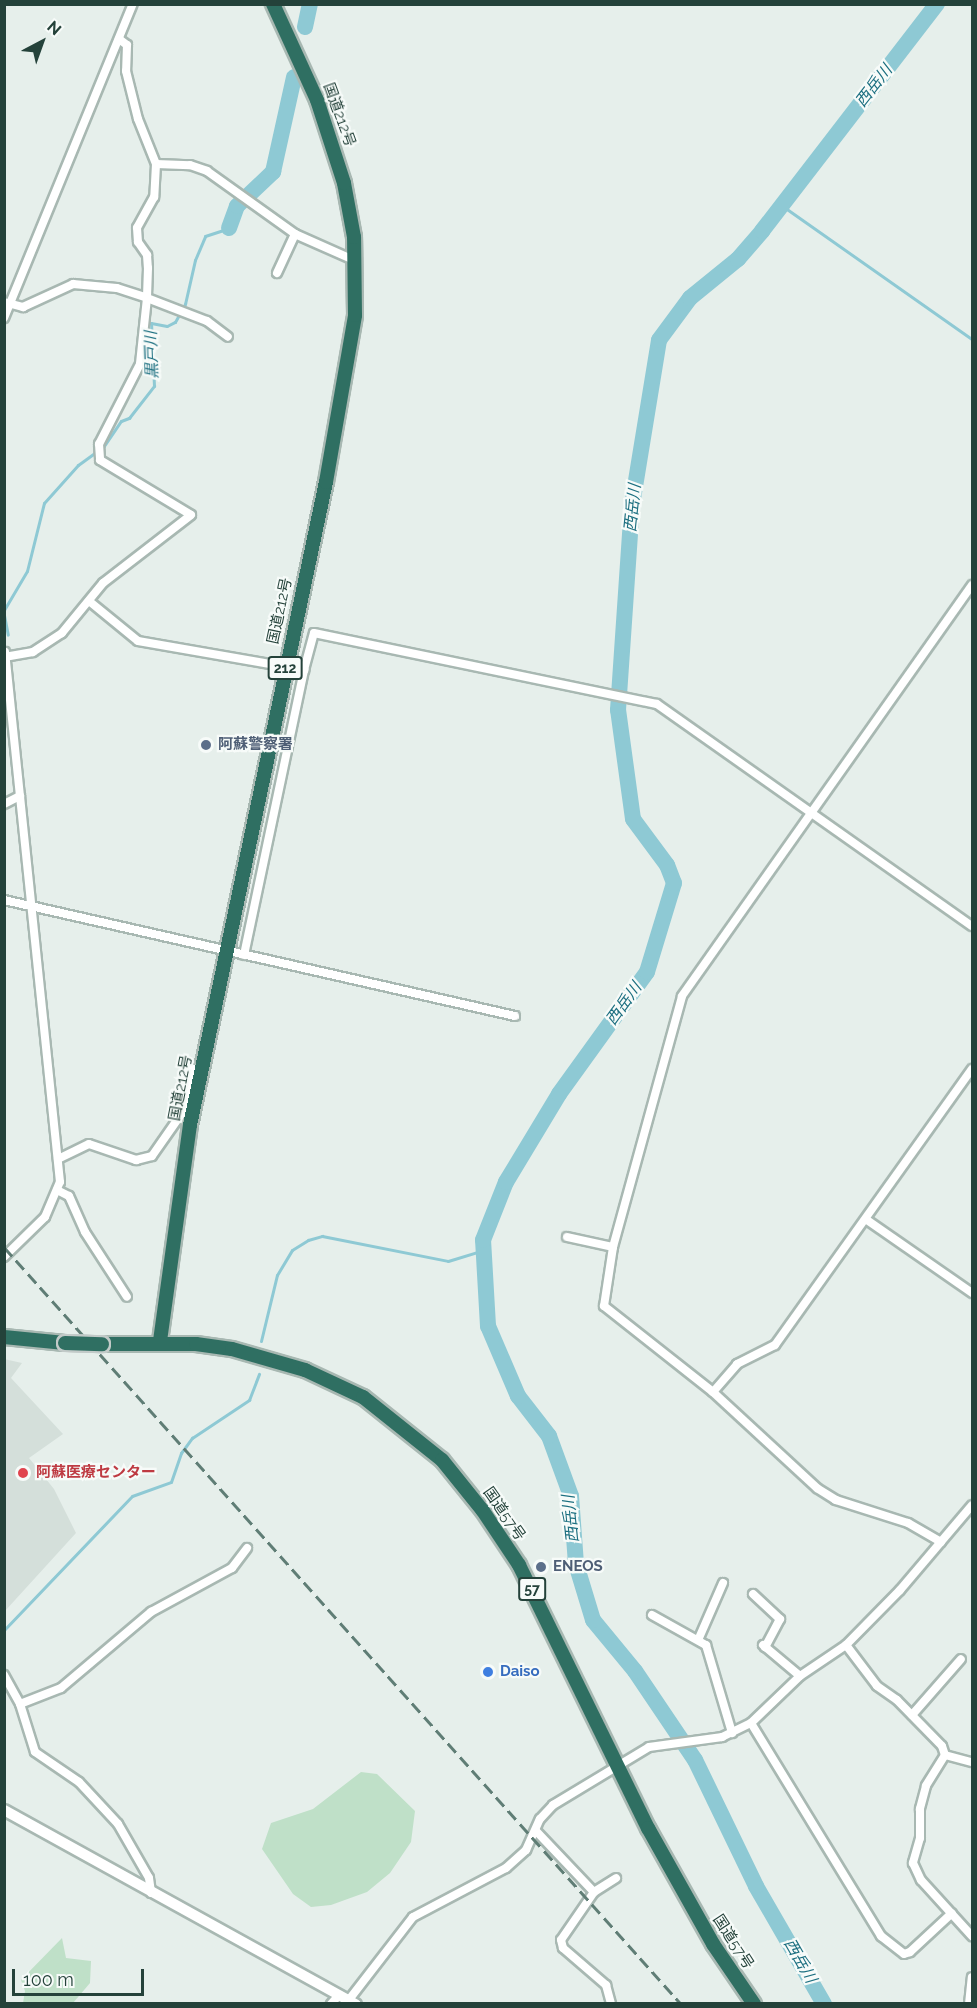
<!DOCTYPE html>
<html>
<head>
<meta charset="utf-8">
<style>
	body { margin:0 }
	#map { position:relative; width:977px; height:2008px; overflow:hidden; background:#e6efeb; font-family:Raleway,"Noto Sans JP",sans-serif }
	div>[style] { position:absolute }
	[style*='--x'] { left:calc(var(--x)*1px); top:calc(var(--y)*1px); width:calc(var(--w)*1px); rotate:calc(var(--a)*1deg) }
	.built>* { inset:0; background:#d4dfda }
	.green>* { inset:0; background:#bfe0c8 }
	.stream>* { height:3px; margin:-1.5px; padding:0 1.5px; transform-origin:1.5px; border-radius:1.5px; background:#8ec9d4 }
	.river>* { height:16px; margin:-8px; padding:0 8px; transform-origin:8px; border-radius:8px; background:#8ec9d4 }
	.roads { filter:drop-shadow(2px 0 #a8b8b2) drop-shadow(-2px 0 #a8b8b2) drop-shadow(0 2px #a8b8b2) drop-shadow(0 -2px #a8b8b2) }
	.street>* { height:8px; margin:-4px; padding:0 4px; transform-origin:4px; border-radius:4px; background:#fff }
	.secondary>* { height:10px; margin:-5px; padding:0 5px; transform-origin:5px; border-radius:5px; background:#fff }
	.highway>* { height:14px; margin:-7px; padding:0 7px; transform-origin:7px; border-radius:7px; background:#2f6f62 }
	.rail>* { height:3px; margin-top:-1.5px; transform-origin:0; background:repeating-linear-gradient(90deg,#5f7d75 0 12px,transparent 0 18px) }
	.bridges { filter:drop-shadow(2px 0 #c2cac8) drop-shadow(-2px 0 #c2cac8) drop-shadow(0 2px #c2cac8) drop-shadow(0 -2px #c2cac8) }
	.highway-bridge>* { height:14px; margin:-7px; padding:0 7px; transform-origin:7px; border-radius:7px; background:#2f6f62 }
	.dots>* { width:16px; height:16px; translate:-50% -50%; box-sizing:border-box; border:3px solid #f7fbf9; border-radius:50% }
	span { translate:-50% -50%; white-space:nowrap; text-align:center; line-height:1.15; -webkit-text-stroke:4.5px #f7fbf9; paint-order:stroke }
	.shield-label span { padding:2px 4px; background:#f7fbf9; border:2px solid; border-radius:4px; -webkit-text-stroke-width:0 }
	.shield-label { font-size:14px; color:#24423a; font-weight:700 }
	.street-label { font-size:15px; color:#24423a }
	.service-label { font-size:15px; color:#4e5e75; font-weight:700 }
	.left { translate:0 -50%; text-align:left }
	.health-label { font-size:15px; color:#be3a42; font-weight:700 }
	.shop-label { font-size:15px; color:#366cbe; font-weight:700 }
	.water-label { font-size:16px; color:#1c6f80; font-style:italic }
	.frame { position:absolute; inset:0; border:6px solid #24423a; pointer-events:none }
	.north { position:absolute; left:12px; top:12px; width:60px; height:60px; -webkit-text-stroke:4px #f7fbf9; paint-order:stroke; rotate:41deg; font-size:16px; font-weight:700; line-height:24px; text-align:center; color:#24423a }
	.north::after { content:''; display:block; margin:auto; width:21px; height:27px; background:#24423a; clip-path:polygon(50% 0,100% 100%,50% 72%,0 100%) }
	.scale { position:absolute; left:12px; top:1969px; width:132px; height:27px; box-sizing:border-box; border:3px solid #24423a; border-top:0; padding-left:8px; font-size:18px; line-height:21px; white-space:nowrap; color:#24423a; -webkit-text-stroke:4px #f7fbf9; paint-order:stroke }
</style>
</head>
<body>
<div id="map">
	<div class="built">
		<div style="clip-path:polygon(4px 1359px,22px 1363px,11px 1378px,63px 1434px,29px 1458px,54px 1489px,76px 1533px,5px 1611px)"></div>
	</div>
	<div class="green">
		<div style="clip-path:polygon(361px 1772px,377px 1774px,415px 1811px,411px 1842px,390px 1873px,367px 1892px,331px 1905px,311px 1907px,293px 1894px,262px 1849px,271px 1823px,313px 1809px)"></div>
		<div style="clip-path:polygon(62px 1938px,66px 1958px,91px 1961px,90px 1983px,73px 2003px,23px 2003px,25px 1991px,21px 1980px)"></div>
	</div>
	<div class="stream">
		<div style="--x:781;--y:205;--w:233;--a:35.1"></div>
		<div style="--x:4;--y:610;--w:45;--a:-59.5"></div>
		<div style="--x:27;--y:571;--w:70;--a:-76"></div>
		<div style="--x:44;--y:503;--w:51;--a:-48.2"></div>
		<div style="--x:78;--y:465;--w:32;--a:-36"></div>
		<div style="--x:104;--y:446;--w:30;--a:-56"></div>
		<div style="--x:121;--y:421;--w:9;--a:-21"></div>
		<div style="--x:129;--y:418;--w:41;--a:-52"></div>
		<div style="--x:154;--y:386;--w:63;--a:-92.7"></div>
		<div style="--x:151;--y:323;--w:16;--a:11"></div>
		<div style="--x:167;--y:326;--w:9;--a:-27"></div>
		<div style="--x:175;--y:322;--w:21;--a:-61"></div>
		<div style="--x:185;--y:304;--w:45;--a:-77.2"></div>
		<div style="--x:195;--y:260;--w:26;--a:-67"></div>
		<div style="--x:205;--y:236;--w:25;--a:-18"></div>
		<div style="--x:4;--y:615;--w:20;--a:79"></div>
		<div style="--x:261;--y:1341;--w:68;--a:-76.4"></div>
		<div style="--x:277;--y:1275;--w:29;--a:-59"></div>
		<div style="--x:292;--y:1250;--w:19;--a:-32"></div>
		<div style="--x:308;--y:1240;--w:15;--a:-16"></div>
		<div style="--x:322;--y:1236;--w:128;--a:11.2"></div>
		<div style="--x:448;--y:1261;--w:38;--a:-17"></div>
		<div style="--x:4;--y:1630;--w:185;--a:-46.3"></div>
		<div style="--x:132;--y:1496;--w:41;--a:-19.7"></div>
		<div style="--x:171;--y:1482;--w:31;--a:-71"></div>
		<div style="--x:181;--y:1453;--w:19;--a:-54"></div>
		<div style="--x:192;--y:1438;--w:69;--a:-33.7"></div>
		<div style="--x:249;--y:1400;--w:28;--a:-69"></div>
	</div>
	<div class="river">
		<div style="--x:305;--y:27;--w:24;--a:-78"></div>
		<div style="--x:229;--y:228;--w:23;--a:-70"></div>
		<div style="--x:237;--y:206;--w:50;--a:-43.4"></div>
		<div style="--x:273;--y:172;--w:97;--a:-77.5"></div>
		<div style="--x:824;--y:2004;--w:136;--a:-120"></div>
		<div style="--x:756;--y:1886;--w:140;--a:-115.8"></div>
		<div style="--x:695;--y:1760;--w:107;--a:-124"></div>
		<div style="--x:635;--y:1671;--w:66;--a:-129.5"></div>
		<div style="--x:593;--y:1620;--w:59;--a:-106.9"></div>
		<div style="--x:576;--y:1564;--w:68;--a:-94.2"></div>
		<div style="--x:571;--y:1496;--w:64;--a:-110.1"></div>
		<div style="--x:549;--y:1436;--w:51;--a:-127.8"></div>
		<div style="--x:518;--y:1396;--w:76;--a:-113.2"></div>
		<div style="--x:488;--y:1326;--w:86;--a:-93.3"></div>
		<div style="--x:483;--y:1240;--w:62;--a:-68.4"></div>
		<div style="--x:506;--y:1182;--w:103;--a:-58.9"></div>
		<div style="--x:559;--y:1094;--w:150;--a:-54.2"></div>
		<div style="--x:647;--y:972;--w:93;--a:-73.1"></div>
		<div style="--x:674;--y:883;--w:19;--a:-111"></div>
		<div style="--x:667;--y:865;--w:57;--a:-126.5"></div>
		<div style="--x:633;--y:819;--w:110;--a:-97.8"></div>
		<div style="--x:618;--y:710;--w:205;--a:-86.1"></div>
		<div style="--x:632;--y:505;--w:167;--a:-80.7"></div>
		<div style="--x:659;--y:340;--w:52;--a:-53.6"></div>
		<div style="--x:690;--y:298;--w:62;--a:-39.1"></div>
		<div style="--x:738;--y:259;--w:37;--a:-49"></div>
		<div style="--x:762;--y:231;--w:287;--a:-52.4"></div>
	</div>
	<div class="roads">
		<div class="street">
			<div style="--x:119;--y:39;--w:10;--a:37"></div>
			<div style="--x:127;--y:45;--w:26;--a:92"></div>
			<div style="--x:126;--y:71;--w:49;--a:76"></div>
			<div style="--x:138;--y:119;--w:48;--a:68.2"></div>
			<div style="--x:156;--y:164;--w:34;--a:2"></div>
			<div style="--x:190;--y:165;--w:18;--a:19"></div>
			<div style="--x:207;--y:171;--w:108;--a:35.6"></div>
			<div style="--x:295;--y:234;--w:67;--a:23.9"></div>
			<div style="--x:156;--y:164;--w:33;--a:93"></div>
			<div style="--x:154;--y:197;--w:35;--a:119"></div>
			<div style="--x:137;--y:228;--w:14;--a:86"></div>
			<div style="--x:138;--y:242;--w:16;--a:55"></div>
			<div style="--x:147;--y:255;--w:13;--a:86"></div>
			<div style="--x:148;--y:268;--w:30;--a:92"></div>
			<div style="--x:147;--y:298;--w:64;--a:21"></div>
			<div style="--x:207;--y:321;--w:26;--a:37"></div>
			<div style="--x:277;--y:273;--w:43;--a:-65.2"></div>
			<div style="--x:4;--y:302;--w:20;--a:15"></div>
			<div style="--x:23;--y:307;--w:55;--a:-24.7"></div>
			<div style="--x:73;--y:284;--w:44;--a:5.2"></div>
			<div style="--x:117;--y:288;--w:32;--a:18"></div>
			<div style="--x:147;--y:298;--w:66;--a:96.1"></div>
			<div style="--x:140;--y:364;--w:90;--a:117.1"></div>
			<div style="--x:99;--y:444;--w:16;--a:86"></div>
			<div style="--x:100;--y:460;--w:106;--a:31.1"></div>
			<div style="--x:191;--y:515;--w:111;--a:142.3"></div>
			<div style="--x:103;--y:583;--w:65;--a:129.4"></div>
			<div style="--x:62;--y:633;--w:35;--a:147"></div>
			<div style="--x:33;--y:652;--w:29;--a:170"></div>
			<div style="--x:4;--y:318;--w:339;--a:-67.7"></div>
			<div style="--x:89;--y:601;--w:63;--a:39.2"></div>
			<div style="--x:138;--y:641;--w:169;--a:9.9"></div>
			<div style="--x:304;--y:670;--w:38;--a:-75"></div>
			<div style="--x:314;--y:633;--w:350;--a:11.7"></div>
			<div style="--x:657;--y:704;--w:385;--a:35.2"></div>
			<div style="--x:4;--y:804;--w:18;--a:-27"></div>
			<div style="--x:4;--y:900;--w:524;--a:12.79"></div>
			<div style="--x:244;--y:955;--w:291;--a:-78.1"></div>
			<div style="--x:58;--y:1159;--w:34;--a:-26"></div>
			<div style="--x:89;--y:1144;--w:50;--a:18.8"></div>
			<div style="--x:136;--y:1160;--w:16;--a:-14"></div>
			<div style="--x:152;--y:1156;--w:52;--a:-55.1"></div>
			<div style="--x:182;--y:1113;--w:45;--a:-77.2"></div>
			<div style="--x:192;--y:1069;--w:9;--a:0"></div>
			<div style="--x:57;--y:1190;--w:13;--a:27"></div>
			<div style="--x:69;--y:1196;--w:39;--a:66"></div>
			<div style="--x:85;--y:1232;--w:77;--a:57.1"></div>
			<div style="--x:867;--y:1220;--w:128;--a:34.8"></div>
			<div style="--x:567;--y:1237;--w:47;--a:12.3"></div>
			<div style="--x:4;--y:1257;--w:57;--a:-44.3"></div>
			<div style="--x:45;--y:1217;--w:38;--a:-67"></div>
			<div style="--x:60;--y:1182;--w:533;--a:-95.92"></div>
			<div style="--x:713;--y:1392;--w:37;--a:-49"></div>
			<div style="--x:737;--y:1364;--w:42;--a:-26.6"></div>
			<div style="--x:775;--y:1345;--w:339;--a:-54.5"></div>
			<div style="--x:941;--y:1542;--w:38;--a:-150"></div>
			<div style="--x:908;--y:1523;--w:76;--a:-162.3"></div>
			<div style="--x:836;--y:1500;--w:22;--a:-148"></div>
			<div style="--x:817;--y:1488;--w:142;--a:-137.3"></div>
			<div style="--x:713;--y:1392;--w:139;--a:-141.7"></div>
			<div style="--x:604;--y:1306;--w:60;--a:-81.3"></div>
			<div style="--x:613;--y:1247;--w:260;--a:-74.6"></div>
			<div style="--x:682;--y:996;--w:503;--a:-54.79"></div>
			<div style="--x:753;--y:1594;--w:37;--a:43"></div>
			<div style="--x:780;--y:1619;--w:32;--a:118"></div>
			<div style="--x:652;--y:1615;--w:62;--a:29.1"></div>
			<div style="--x:706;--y:1645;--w:92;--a:73.5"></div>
			<div style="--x:699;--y:1638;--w:60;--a:-66.4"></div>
			<div style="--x:763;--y:1645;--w:48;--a:40"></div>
			<div style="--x:846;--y:1645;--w:51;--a:52.9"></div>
			<div style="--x:877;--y:1686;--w:24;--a:35"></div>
			<div style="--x:897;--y:1700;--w:64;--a:45.6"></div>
			<div style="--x:942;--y:1746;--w:9;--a:72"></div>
			<div style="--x:945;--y:1755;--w:36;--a:122"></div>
			<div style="--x:926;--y:1786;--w:24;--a:105"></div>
			<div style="--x:920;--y:1809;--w:29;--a:90"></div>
			<div style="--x:920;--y:1838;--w:26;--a:106"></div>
			<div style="--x:913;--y:1863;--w:19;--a:65"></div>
			<div style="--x:921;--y:1880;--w:76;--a:47.7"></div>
			<div style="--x:4;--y:1675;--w:33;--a:61"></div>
			<div style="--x:20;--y:1704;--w:50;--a:72.6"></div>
			<div style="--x:35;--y:1752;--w:53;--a:34.3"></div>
			<div style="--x:79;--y:1782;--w:57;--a:47.1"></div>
			<div style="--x:118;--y:1824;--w:62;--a:60.1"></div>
			<div style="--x:149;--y:1878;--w:15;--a:82"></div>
			<div style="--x:20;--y:1704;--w:44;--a:-21.3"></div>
			<div style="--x:61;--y:1688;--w:118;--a:-40.2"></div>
			<div style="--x:151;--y:1612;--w:92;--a:-28.5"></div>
			<div style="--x:232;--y:1568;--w:25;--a:-53"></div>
			<div style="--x:912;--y:1715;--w:74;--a:-48.8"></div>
			<div style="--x:751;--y:1723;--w:250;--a:58.6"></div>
			<div style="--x:881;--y:1936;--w:29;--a:38"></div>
			<div style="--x:904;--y:1954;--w:6;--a:-18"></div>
			<div style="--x:910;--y:1952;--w:57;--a:-42.9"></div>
			<div style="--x:945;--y:1755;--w:28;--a:15"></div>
			<div style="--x:537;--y:1832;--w:83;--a:46.5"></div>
			<div style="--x:594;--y:1892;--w:58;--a:124.5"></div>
			<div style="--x:561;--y:1940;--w:8;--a:76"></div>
			<div style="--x:563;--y:1948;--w:57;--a:40.7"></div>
			<div style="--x:606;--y:1985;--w:20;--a:75"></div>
			<div style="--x:594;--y:1892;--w:26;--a:-32"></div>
			<div style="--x:348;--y:2001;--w:106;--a:-52.3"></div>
			<div style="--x:413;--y:1917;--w:105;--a:-27.8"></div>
			<div style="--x:506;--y:1868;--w:27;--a:-42"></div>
			<div style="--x:526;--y:1850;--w:34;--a:-66"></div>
			<div style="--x:540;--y:1819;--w:19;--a:-47"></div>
			<div style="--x:553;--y:1805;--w:112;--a:-31.1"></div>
			<div style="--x:649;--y:1747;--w:74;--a:-7.8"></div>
			<div style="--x:722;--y:1737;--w:32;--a:-26"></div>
			<div style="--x:751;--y:1723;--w:68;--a:-43.8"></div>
			<div style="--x:800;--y:1676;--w:55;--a:-34"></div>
			<div style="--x:846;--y:1645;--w:77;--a:-45.5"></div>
			<div style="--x:900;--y:1590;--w:111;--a:-49.7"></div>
			<div style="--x:331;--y:2004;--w:12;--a:-48"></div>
			<div style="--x:969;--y:2004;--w:27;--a:-84"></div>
		</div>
		<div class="secondary">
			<div style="--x:4;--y:1810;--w:402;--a:28.9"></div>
		</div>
		<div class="highway">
			<div style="--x:4;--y:1337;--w:61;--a:5.6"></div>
			<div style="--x:160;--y:1341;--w:218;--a:-82.1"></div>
			<div style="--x:190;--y:1125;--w:657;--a:-78.06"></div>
			<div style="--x:326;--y:482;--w:169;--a:-80.1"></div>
			<div style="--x:355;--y:315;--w:78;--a:-90.7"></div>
			<div style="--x:354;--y:237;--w:55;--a:-100.5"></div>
			<div style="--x:344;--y:183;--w:87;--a:-108"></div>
			<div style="--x:317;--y:100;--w:106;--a:-114.6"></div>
			<div style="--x:102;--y:1344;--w:94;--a:0"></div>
			<div style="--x:196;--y:1344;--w:36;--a:8"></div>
			<div style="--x:232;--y:1349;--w:76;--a:16"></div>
			<div style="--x:305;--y:1370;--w:64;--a:25"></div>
			<div style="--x:363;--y:1397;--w:101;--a:38.6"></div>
			<div style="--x:442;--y:1460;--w:65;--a:51.2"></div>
			<div style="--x:483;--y:1511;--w:65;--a:56.3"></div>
			<div style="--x:519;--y:1565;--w:293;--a:63.9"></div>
			<div style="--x:648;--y:1828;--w:133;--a:60.7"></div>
			<div style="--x:713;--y:1944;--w:73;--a:55.7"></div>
		</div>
	</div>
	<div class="rail">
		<div style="--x:4;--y:1247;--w:1016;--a:48.19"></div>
	</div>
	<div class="bridges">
		<div class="highway-bridge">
			<div style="--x:65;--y:1343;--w:37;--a:2"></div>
		</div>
	</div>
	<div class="dots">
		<div style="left:206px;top:745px;background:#5c6f8a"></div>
		<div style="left:23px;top:1473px;background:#e0444e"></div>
		<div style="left:541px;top:1567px;background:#5c6f8a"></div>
		<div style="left:488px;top:1672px;background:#3f7fe0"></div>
	</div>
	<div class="shield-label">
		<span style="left:285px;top:668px">212</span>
		<span style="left:532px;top:1589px">57</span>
	</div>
	<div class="street-label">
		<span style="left:339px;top:115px;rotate:70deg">国道212号</span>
		<span style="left:280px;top:611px;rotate:-78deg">国道212号</span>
		<span style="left:181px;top:1088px;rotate:-79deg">国道212号</span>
		<span style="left:504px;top:1514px;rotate:55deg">国道57号</span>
		<span style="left:733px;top:1942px;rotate:57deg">国道57号</span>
	</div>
	<div class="service-label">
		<span class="left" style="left:218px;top:745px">阿蘇警察署</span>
		<span class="left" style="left:553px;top:1567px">ENEOS</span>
	</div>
	<div class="health-label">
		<span class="left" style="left:36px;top:1473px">阿蘇医療センター</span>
	</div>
	<div class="shop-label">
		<span class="left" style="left:500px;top:1672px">Daiso</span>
	</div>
	<div class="water-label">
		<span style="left:874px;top:86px;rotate:-52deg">西岳川</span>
		<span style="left:152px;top:355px;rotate:-92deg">黒戸川</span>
		<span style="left:633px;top:508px;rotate:-84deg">西岳川</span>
		<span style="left:624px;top:1004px;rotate:-54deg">西岳川</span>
		<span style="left:571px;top:1519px;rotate:-96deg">西岳川</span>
		<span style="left:800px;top:1961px;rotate:60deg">西岳川</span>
	</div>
	<div class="frame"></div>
	<div class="north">N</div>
	<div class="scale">100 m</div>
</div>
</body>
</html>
